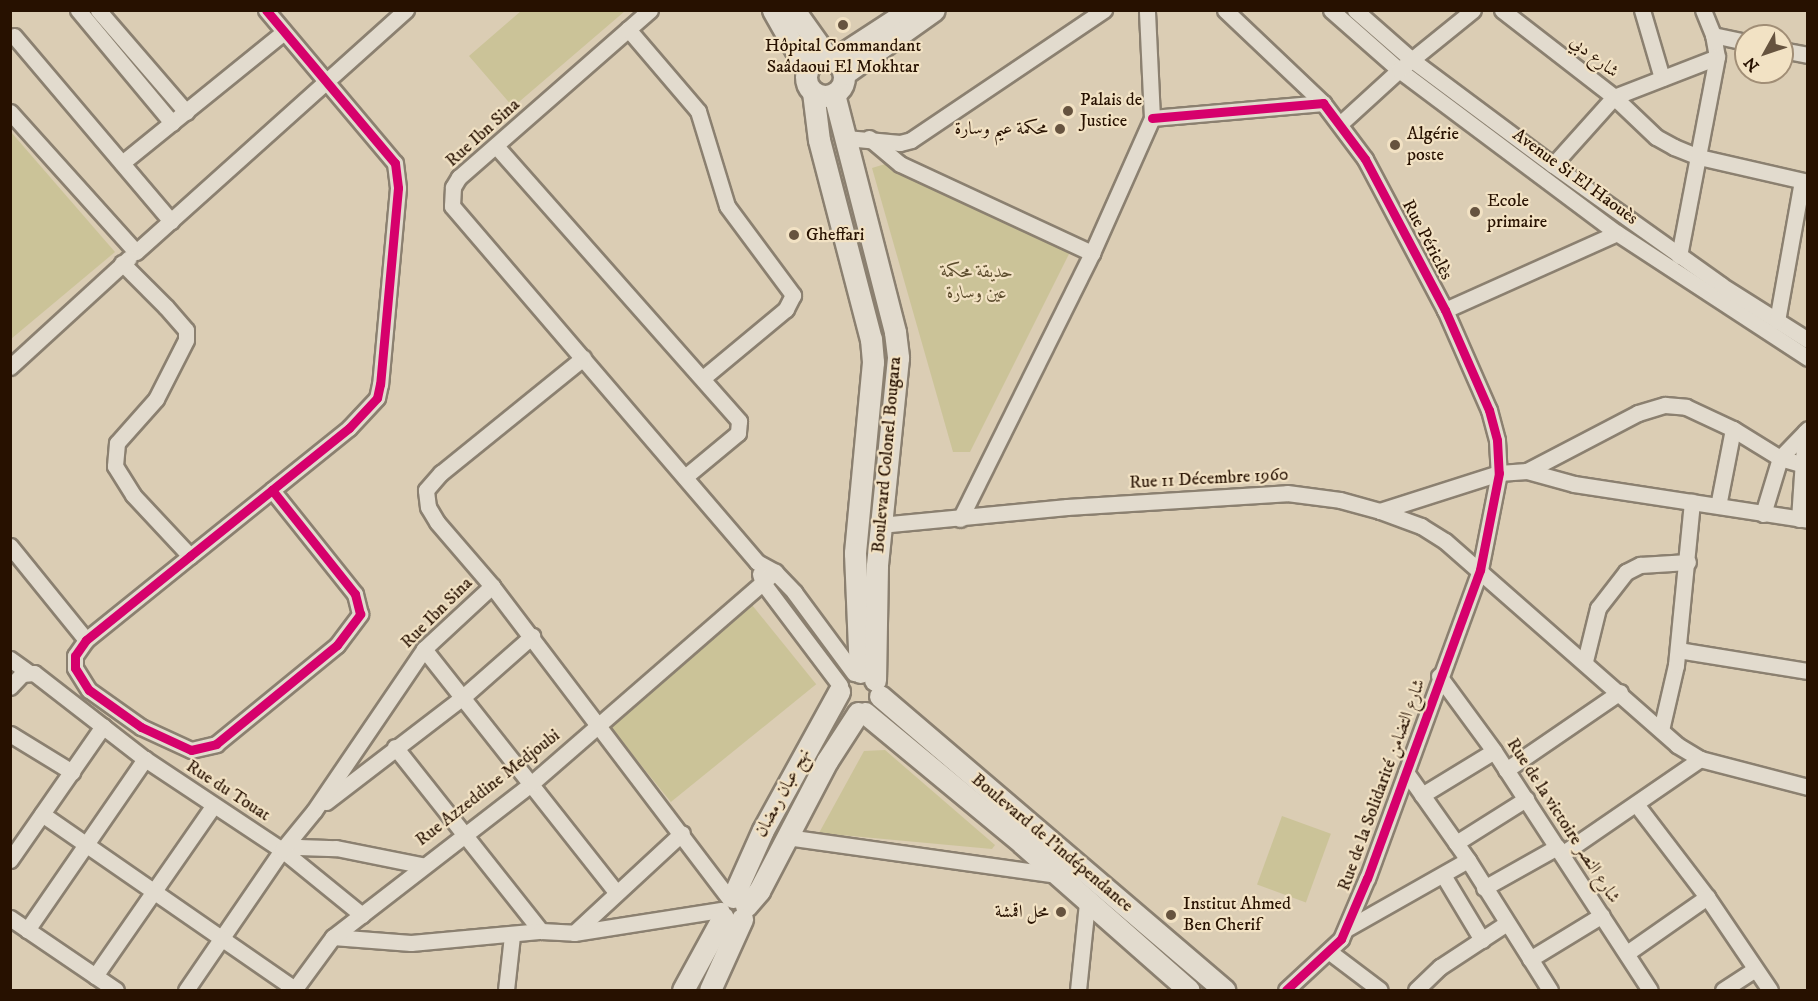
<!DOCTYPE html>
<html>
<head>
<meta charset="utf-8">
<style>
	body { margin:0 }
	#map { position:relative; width:1818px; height:1001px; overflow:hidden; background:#dbcdb4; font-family:"IM FELL DW Pica",Amiri,serif }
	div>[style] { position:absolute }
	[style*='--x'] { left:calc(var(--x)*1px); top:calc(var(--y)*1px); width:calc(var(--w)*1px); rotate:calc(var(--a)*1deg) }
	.green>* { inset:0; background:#cbc398; transform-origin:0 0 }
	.roads { filter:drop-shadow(2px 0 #8b8070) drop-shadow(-2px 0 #8b8070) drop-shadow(0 2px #8b8070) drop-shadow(0 -2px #8b8070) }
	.minor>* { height:15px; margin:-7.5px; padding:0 7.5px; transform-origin:7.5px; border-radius:7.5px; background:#e2dbce }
	.secondary>* { height:21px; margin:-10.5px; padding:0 10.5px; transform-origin:10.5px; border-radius:10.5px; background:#e2dbce }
	.secondary>.ring { margin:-10.5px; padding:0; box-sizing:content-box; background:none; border:21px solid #e2dbce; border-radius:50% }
	.cycleway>* { height:9px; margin:-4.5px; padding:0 4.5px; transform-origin:4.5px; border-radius:4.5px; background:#d6006c }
	.dots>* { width:16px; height:16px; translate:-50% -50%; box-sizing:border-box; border:3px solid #f2e2c4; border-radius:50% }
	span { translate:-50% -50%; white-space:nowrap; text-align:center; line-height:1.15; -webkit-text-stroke:4.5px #f2e2c4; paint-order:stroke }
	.poi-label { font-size:18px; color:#271100 }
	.left { translate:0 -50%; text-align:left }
	.right { translate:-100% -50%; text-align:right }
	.street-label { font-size:18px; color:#271100 }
	.park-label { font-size:18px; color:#5c4c2d; font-style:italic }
	.frame { position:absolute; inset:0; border:12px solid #271100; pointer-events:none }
	.north { position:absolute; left:1734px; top:24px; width:60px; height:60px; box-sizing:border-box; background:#f2e2c4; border:2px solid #a18e76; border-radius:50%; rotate:230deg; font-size:16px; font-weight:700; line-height:24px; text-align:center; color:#271100 }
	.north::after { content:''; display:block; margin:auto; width:21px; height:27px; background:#66533f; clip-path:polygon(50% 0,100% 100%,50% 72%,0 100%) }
</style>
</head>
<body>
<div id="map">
	<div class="green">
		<div style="clip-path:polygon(521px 11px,521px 10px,625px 11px,513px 107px,469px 56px)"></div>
		<div style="clip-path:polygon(11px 132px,115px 252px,11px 339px,10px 339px)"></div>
		<div style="clip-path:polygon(892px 162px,1070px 252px,970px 452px,953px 452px,872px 168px)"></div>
		<div style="left:752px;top:605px;width:102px;height:187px;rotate:51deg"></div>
		<div style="clip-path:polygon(885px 750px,995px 845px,992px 849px,819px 833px,864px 751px)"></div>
		<div style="left:1282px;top:816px;width:52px;height:73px;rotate:20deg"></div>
	</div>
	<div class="roads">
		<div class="minor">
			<div style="--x:78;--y:10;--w:147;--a:50.2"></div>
			<div style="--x:98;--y:10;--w:135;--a:49.2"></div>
			<div style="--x:266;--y:10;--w:200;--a:49.9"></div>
			<div style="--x:395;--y:163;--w:25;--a:83"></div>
			<div style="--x:398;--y:188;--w:197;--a:95.2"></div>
			<div style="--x:380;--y:384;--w:14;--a:102"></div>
			<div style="--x:377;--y:398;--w:41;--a:133"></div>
			<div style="--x:349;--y:428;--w:99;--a:141.2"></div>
			<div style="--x:272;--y:490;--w:105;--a:141.2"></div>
			<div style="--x:190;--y:556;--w:134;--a:141.1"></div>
			<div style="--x:86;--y:640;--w:19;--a:125"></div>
			<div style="--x:75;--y:656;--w:12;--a:90"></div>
			<div style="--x:75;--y:668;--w:26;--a:58"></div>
			<div style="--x:89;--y:690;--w:64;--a:35.4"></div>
			<div style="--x:141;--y:727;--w:55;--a:24.7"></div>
			<div style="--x:191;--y:750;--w:26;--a:-13"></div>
			<div style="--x:216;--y:744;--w:156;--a:-39.3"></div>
			<div style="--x:337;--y:645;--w:39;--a:-53"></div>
			<div style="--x:360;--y:614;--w:21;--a:-104"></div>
			<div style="--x:355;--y:594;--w:133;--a:-128.6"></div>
			<div style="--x:650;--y:10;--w:254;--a:138.8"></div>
			<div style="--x:459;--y:177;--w:12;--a:121"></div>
			<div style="--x:453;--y:187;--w:19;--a:93"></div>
			<div style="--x:452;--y:206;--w:469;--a:49.4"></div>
			<div style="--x:757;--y:562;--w:21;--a:29"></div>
			<div style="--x:775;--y:572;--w:28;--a:46"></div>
			<div style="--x:794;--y:592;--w:101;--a:53.5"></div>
			<div style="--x:1225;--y:10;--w:135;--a:43.5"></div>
			<div style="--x:1331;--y:10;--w:91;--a:41.4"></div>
			<div style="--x:1399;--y:70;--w:272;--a:36.8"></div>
			<div style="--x:1617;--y:233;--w:228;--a:33.2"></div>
			<div style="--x:1355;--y:10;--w:76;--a:41.3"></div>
			<div style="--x:1412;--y:60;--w:176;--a:36.7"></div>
			<div style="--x:1553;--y:165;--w:206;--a:35.5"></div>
			<div style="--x:1721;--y:285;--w:103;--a:32.3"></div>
			<div style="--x:1502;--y:10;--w:142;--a:37.8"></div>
			<div style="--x:1614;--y:97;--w:110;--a:-21.2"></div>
			<div style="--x:1717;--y:57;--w:22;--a:-100"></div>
			<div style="--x:1642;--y:10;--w:71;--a:73.6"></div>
			<div style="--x:1703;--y:10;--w:27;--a:68"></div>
			<div style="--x:1713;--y:35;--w:34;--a:12"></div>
			<div style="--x:628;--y:29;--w:108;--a:49.5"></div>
			<div style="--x:698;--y:111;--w:99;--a:73"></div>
			<div style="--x:727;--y:206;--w:111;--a:53.4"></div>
			<div style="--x:793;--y:295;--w:16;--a:117"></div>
			<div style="--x:786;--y:309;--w:108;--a:140.3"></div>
			<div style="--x:14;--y:36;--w:243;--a:49.7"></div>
			<div style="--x:1782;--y:50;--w:26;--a:11"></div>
			<div style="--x:10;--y:112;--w:188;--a:48"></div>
			<div style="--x:136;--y:252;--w:363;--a:-41.9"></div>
			<div style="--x:1152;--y:118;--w:172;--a:-5"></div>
			<div style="--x:1323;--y:103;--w:70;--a:53.1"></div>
			<div style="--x:1365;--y:159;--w:171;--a:62.1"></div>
			<div style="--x:1445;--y:310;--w:109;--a:66.3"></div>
			<div style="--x:1489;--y:410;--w:31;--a:75"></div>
			<div style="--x:1497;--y:440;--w:33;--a:87"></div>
			<div style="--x:1499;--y:473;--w:99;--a:101.1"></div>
			<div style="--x:1480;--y:570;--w:328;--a:110.1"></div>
			<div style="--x:1367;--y:878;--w:66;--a:113.1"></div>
			<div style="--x:1341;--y:939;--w:75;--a:137.2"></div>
			<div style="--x:1341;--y:123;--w:79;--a:-42.4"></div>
			<div style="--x:1399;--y:70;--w:95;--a:-39"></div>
			<div style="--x:846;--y:138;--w:54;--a:5.3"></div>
			<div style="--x:900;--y:143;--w:11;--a:-15"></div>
			<div style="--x:911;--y:140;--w:233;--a:-34"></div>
			<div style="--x:869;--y:138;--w:40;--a:40"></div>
			<div style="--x:900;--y:164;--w:212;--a:24.9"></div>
			<div style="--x:496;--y:146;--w:367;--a:48.5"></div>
			<div style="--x:739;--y:421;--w:12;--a:95"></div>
			<div style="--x:738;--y:433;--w:69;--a:140.3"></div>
			<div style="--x:122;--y:163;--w:208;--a:-39"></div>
			<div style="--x:1553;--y:165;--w:91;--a:-48.1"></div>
			<div style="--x:1614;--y:97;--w:58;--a:43.6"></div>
			<div style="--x:1656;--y:137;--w:21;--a:29"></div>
			<div style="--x:1674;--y:147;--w:27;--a:22"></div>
			<div style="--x:1699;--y:157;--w:112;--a:12.9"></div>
			<div style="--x:1679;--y:256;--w:203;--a:-79.2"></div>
			<div style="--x:122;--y:263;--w:62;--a:45"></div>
			<div style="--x:166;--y:307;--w:30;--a:49"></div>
			<div style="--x:186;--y:330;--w:10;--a:90"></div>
			<div style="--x:186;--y:340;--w:66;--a:117"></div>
			<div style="--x:156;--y:399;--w:59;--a:131.6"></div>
			<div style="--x:117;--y:443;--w:23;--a:95"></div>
			<div style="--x:115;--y:466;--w:34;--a:58"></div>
			<div style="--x:133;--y:495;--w:83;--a:46.9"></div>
			<div style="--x:1445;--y:310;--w:188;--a:-24.1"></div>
			<div style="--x:1777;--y:321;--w:142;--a:-79.9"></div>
			<div style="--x:10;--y:367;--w:161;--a:-42.5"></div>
			<div style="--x:1733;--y:429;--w:55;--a:31.7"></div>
			<div style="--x:1780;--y:458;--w:26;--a:16"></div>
			<div style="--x:1527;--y:471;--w:125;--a:-27.6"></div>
			<div style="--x:1638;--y:413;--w:28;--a:-17"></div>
			<div style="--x:1665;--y:405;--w:21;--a:5"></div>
			<div style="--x:1686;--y:407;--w:52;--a:25.1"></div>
			<div style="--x:1733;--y:429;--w:78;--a:101"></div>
			<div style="--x:1380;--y:511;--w:125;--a:-17.7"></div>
			<div style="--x:1499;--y:473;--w:28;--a:-4"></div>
			<div style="--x:1527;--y:471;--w:49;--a:15.5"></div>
			<div style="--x:1574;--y:484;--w:237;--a:8.7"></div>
			<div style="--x:1763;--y:514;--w:59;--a:-73.1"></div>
			<div style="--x:1780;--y:458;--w:40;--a:-46"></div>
			<div style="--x:960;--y:519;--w:297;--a:-63.6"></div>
			<div style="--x:1092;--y:253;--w:148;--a:-66"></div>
			<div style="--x:1152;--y:118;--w:108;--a:-92.7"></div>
			<div style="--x:1799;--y:519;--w:87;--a:-86.1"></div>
			<div style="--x:880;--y:525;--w:188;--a:-5.5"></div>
			<div style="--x:1067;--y:507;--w:220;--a:-3.6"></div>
			<div style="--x:1287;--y:493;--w:53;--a:7.5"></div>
			<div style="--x:1340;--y:500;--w:41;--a:15.4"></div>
			<div style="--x:1380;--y:511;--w:44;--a:20.1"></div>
			<div style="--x:1421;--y:526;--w:28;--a:32"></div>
			<div style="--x:1445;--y:541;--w:309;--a:41.3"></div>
			<div style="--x:1677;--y:745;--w:27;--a:31"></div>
			<div style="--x:1700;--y:759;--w:112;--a:14.5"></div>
			<div style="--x:10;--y:546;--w:121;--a:51"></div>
			<div style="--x:760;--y:574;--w:9;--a:72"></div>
			<div style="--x:763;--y:583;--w:128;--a:53"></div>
			<div style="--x:492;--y:586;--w:392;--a:52.8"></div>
			<div style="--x:424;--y:649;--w:308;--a:51.7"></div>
			<div style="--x:1678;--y:650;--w:132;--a:9.2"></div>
			<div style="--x:10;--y:659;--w:22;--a:36"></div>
			<div style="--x:1585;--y:661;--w:55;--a:-76.2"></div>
			<div style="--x:1598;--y:608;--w:46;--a:-52.1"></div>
			<div style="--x:1626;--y:572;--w:16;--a:-27"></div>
			<div style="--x:1640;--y:565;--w:48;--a:-3.6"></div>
			<div style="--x:1439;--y:676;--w:93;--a:53.7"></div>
			<div style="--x:1494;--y:751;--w:285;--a:56.9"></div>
			<div style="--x:10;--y:687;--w:18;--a:-47"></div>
			<div style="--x:22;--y:674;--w:12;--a:-5"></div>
			<div style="--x:34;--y:673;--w:140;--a:37.8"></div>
			<div style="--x:145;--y:759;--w:164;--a:33.6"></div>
			<div style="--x:282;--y:850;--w:170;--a:124.4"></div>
			<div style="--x:1661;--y:730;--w:67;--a:-77"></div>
			<div style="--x:1676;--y:665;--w:164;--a:-84.4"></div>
			<div style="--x:10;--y:734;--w:73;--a:31.5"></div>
			<div style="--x:395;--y:747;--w:235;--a:51.6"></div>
			<div style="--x:1506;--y:770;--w:138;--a:-34.4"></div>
			<div style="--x:1406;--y:772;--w:108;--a:54.8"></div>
			<div style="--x:1422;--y:795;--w:84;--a:-31.4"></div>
			<div style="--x:326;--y:802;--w:174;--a:-37.5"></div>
			<div style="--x:464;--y:696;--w:91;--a:-41.4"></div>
			<div style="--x:1636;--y:804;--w:117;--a:52.6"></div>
			<div style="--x:1707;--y:897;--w:112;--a:55.9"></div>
			<div style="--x:42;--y:814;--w:308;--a:34.7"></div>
			<div style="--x:787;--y:837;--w:275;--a:8"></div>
			<div style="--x:1456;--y:843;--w:83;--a:-32.2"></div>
			<div style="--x:287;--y:853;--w:13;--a:-29"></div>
			<div style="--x:298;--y:847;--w:38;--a:2"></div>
			<div style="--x:336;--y:848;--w:87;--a:11.3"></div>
			<div style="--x:1562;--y:854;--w:168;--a:-34.5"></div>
			<div style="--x:10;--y:860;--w:163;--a:-55.2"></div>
			<div style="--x:1443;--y:875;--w:76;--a:59"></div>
			<div style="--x:1484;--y:888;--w:84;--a:-29.3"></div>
			<div style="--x:362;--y:915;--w:103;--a:-140.9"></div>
			<div style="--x:282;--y:850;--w:50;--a:-50.6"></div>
			<div style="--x:314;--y:811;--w:196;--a:-55.8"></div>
			<div style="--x:424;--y:649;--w:93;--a:-42.8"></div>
			<div style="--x:492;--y:586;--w:84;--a:-130.7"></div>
			<div style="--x:437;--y:522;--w:17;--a:-121"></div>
			<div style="--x:428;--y:507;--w:17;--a:-97"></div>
			<div style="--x:426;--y:490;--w:23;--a:-49"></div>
			<div style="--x:441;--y:473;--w:183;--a:-39"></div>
			<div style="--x:10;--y:918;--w:128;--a:34.2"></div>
			<div style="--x:1346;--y:929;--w:140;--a:-29.5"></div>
			<div style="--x:1468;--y:860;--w:154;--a:57.8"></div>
			<div style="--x:27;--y:930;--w:208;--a:-55.4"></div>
			<div style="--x:574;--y:933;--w:147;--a:-42.8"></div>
			<div style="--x:333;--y:937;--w:78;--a:4.4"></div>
			<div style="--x:411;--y:943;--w:131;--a:-5.3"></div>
			<div style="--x:541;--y:931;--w:33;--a:3"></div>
			<div style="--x:574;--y:933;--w:149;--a:-8.9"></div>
			<div style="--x:1331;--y:953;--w:61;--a:37.1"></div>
			<div style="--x:1627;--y:953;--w:98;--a:-35"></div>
			<div style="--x:1530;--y:959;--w:84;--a:-31.4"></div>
			<div style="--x:95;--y:976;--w:207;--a:-55.2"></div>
			<div style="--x:294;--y:990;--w:66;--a:-53.7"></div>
			<div style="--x:333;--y:937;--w:252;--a:-37.7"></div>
			<div style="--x:532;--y:783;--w:322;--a:-41"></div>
			<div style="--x:506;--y:990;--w:54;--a:-83.7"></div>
			<div style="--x:1078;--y:990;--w:87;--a:-84.1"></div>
			<div style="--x:1416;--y:990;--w:33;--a:-44"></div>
			<div style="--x:1440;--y:967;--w:80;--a:-33.3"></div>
			<div style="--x:1723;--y:990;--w:38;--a:-33"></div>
		</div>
		<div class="secondary">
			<div style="--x:773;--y:10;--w:69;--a:60.5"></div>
			<div style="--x:794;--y:10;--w:59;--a:54.7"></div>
			<div class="ring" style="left:806px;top:58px;width:17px;height:17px"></div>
			<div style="--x:833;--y:60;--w:92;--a:-33"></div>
			<div style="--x:844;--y:74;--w:110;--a:-35.4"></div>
			<div style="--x:813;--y:92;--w:48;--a:82.9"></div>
			<div style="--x:819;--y:140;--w:206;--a:75.4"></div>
			<div style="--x:871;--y:339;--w:23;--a:85"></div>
			<div style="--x:873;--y:362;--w:192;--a:95.4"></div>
			<div style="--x:855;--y:553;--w:119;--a:87.6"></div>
			<div style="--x:834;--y:94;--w:246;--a:75.6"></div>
			<div style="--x:895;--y:332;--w:26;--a:83"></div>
			<div style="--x:898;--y:358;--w:209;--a:95.8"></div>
			<div style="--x:877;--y:566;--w:114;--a:91"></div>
			<div style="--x:880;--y:696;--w:453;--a:40.5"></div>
			<div style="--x:865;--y:713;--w:204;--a:39.6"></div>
			<div style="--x:1022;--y:843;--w:222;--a:41.4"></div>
			<div style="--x:733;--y:897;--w:73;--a:-65.9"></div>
			<div style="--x:763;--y:830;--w:158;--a:-61.2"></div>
			<div style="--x:746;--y:906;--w:20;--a:-49"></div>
			<div style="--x:759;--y:891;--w:147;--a:-62.4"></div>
			<div style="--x:827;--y:761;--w:57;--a:-57.1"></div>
			<div style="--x:683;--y:990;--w:83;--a:-61.3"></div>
			<div style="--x:710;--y:990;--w:78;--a:-65.7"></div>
		</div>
	</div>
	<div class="cycleway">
		<div style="--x:266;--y:10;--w:200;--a:49.9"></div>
		<div style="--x:395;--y:163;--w:25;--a:83"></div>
		<div style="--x:398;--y:188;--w:197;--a:95.2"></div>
		<div style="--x:380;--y:384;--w:14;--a:102"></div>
		<div style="--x:377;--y:398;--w:41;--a:133"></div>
		<div style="--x:349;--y:428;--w:99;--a:141.2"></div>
		<div style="--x:272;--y:490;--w:105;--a:141.2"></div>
		<div style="--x:190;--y:556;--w:134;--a:141.1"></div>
		<div style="--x:86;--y:640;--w:19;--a:125"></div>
		<div style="--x:75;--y:656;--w:12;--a:90"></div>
		<div style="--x:75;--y:668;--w:26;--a:58"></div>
		<div style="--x:89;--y:690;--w:64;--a:35.4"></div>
		<div style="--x:141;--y:727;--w:55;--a:24.7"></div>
		<div style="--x:191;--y:750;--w:26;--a:-13"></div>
		<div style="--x:216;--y:744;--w:156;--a:-39.3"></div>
		<div style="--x:337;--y:645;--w:39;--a:-53"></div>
		<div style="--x:360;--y:614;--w:21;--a:-104"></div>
		<div style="--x:355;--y:594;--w:133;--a:-128.6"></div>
		<div style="--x:1152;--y:118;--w:172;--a:-5"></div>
		<div style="--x:1323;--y:103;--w:70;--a:53.1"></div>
		<div style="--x:1365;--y:159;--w:171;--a:62.1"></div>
		<div style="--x:1445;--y:310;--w:109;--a:66.3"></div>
		<div style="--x:1489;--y:410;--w:31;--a:75"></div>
		<div style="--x:1497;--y:440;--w:33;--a:87"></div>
		<div style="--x:1499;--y:473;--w:99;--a:101.1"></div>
		<div style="--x:1480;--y:570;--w:328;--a:110.1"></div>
		<div style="--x:1367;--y:878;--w:66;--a:113.1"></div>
		<div style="--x:1341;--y:939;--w:75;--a:137.2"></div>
	</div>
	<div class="dots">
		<div style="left:843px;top:25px;background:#66533f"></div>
		<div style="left:1068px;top:111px;background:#66533f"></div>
		<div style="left:1060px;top:129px;background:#66533f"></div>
		<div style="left:1395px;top:145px;background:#66533f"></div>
		<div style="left:1475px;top:212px;background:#66533f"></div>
		<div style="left:794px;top:235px;background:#66533f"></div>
		<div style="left:1061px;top:912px;background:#66533f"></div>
		<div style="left:1171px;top:915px;background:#66533f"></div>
	</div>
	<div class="poi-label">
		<span style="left:843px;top:57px">Hôpital Commandant<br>Saâdaoui El Mokhtar</span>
		<span class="left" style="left:1080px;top:111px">Palais de<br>Justice</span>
		<span class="right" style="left:1048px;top:129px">محكمة عيم وسارة</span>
		<span class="left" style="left:1407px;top:145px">Algérie<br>poste</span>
		<span class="left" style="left:1487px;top:212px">Ecole<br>primaire</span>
		<span class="left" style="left:806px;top:235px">Gheffari</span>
		<span class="left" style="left:1183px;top:915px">Institut Ahmed<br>Ben Cherif</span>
		<span class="right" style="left:1049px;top:912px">محل اقمشة</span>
	</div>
	<div class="street-label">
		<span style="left:1594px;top:57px;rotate:38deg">شارع دبي</span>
		<span style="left:483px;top:133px;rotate:-42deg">Rue Ibn Sina</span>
		<span style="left:1575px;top:177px;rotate:36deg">Avenue Si El Haouès</span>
		<span style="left:1427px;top:240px;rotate:62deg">Rue Périclès</span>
		<span style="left:887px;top:455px;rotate:-85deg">Boulevard Colonel Bougara</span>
		<span style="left:1209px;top:479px;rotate:-3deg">Rue 11 Décembre 1960</span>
		<span style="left:437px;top:613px;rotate:-45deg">Rue Ibn Sina</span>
		<span style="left:1382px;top:785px;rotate:-70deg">Rue de la Solidarité شارع التضامن</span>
		<span style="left:488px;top:788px;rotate:-38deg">Rue Azzeddine Medjoubi</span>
		<span style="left:228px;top:791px;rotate:33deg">Rue du Touat</span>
		<span style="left:783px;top:793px;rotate:-62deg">نهج عبان رمضان</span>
		<span style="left:1563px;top:821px;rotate:57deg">Rue de la victoire شارع النصر</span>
		<span style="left:1052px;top:843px;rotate:40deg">Boulevard de l'indépendance</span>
	</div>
	<div class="park-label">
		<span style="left:977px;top:283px">حديقة محكمة<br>عين وسارة</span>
	</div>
	<div class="frame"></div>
	<div class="north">N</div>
</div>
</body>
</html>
